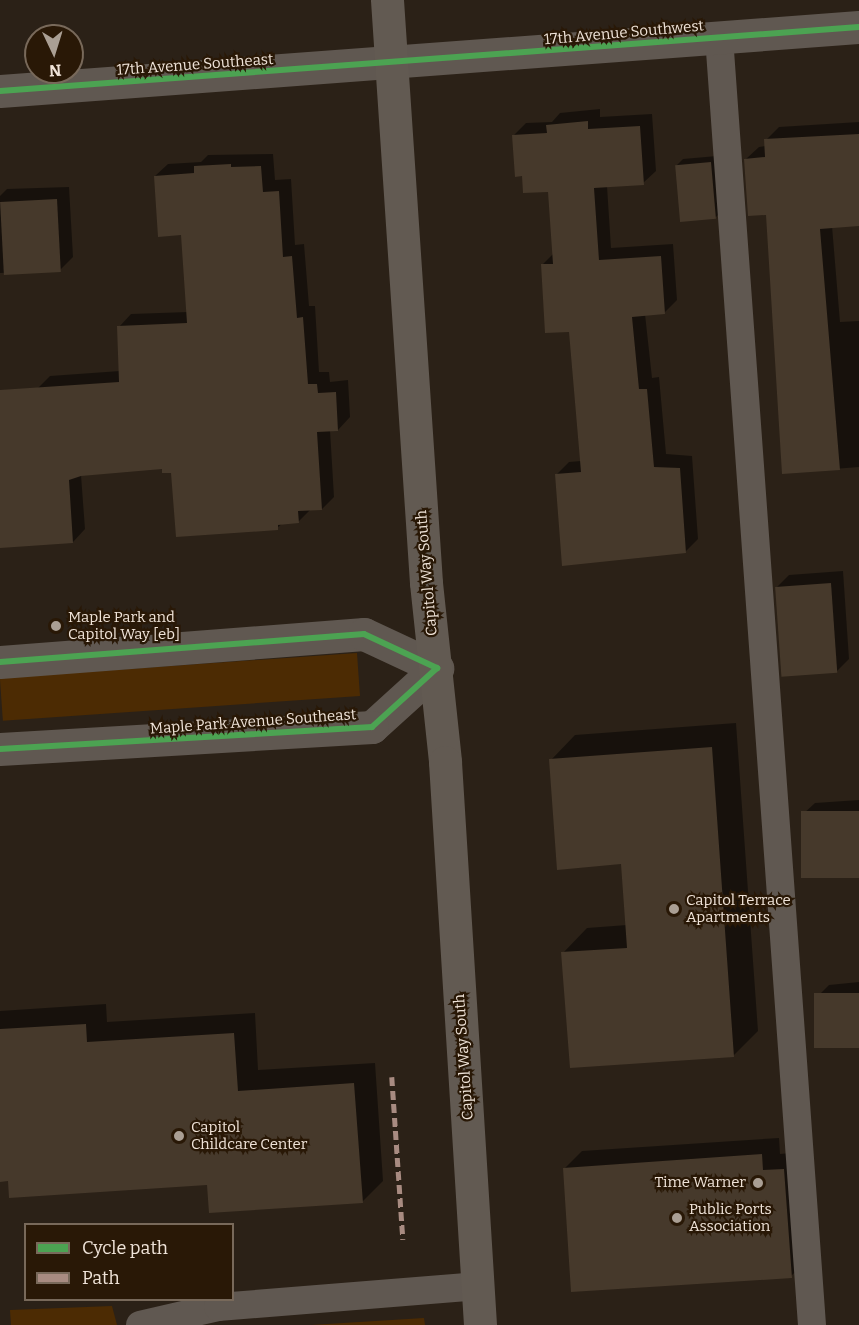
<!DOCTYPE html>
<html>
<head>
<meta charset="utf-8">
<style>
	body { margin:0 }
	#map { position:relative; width:859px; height:1325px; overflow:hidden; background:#2b2117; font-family:Bitter,serif }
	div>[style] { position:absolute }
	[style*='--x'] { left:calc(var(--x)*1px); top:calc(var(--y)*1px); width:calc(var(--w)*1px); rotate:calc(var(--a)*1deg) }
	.green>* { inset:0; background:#4c2b03; transform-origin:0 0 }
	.shadow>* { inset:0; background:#0007 }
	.building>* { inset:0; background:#46392b; transform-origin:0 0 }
	.service>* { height:28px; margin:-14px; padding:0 14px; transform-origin:14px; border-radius:14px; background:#605851 }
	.minor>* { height:33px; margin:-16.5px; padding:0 16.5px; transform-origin:16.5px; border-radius:16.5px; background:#605851 }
	.tertiary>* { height:33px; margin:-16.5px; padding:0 16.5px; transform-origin:16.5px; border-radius:16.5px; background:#605851 }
	.secondary>* { height:33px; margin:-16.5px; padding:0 16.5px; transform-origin:16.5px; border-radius:16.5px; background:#625a52 }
	.quiet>* { height:4.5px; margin-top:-2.25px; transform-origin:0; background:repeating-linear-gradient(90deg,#a88b81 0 9px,transparent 0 13.5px) }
	.cycleway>* { height:6px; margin:-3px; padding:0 3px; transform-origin:3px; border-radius:3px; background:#4ca352 }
	.dots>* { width:16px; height:16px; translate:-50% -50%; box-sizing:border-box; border:3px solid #291806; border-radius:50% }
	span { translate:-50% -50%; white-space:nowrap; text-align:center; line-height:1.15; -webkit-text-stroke:4.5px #291806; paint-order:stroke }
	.street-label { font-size:15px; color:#efe3d8 }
	.poi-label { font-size:15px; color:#efe3d8 }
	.left { translate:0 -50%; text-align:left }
	.right { translate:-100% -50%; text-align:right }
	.legend { position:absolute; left:24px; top:1223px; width:210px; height:78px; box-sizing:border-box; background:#291806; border:2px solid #78695a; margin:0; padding:8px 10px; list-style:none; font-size:18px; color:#efe3d8 }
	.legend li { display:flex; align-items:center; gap:12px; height:30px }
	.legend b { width:30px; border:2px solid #78695a }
	.north { position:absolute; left:24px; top:24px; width:60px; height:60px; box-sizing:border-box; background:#291806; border:2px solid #78695a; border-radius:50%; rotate:176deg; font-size:16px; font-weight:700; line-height:24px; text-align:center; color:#efe3d8 }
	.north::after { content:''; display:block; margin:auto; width:21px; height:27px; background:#aa9f94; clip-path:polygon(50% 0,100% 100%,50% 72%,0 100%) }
</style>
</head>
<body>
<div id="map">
	<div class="green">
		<div style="left:357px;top:653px;width:43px;height:358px;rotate:86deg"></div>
		<div style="clip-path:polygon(112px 1306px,117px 1325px,11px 1325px,10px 1310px)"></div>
		<div style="clip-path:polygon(424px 1318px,425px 1325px,311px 1325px)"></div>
	</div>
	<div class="shadow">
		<div style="clip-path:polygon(600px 109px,600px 117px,652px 114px,656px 171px,643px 183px,607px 186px,611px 248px,673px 244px,677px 300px,664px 313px,645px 314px,652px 378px,659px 377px,666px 454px,692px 456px,698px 539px,685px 552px,556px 475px,569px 462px,581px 461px,571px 330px,542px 265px,554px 253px,549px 190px,524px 175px,513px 136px,526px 123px,552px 122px,560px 113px)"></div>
		<div style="clip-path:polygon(859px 122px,859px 225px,832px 226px,840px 322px,859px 321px,859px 467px,783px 473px,768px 213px,746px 159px,759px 147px,766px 146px,766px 140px,779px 127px)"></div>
		<div style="clip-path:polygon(273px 154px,275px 180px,291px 179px,295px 245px,304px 244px,309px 306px,315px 306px,319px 372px,329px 372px,330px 382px,348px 380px,350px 417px,338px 430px,330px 430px,334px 497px,322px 509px,311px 509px,298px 522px,283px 523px,277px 528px,163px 467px,81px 475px,85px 529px,73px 542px,0 547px,0 400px,38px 388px,50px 376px,120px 371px,119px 327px,131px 314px,188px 312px,183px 233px,155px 176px,168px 164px,201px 162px,208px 155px)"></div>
		<div style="clip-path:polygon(717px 156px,721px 212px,715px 218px,676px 166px,683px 159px)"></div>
		<div style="clip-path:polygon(69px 187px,73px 257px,60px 270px,0 273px,0 196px,7px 189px)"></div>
		<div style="clip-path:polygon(843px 571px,849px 659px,836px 672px,777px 587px,789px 575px)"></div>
		<div style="clip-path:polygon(736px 723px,758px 1031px,734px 1055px,563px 953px,587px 928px,627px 925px,623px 863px,551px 760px,575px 735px)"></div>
		<div style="clip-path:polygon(859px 800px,859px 877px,802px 815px,815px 803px)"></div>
		<div style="clip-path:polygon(859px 982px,859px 1046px,816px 998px,829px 985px)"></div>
		<div style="clip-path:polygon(106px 1004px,107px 1022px,255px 1013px,258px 1070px,375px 1063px,383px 1181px,362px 1202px,208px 1184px,0 1180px,0 1011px)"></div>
		<div style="clip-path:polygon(779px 1138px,780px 1154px,801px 1152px,809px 1259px,791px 1276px,565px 1168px,582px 1151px)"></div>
	</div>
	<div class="building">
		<div style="clip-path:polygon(588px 121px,588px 129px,640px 126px,644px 185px,594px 188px,599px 260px,661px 256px,665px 314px,632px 317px,639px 389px,647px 389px,654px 467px,680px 468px,686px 553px,562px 566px,555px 474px,581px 472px,569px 332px,545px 333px,541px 264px,553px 264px,548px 192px,523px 193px,522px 176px,515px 177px,512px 135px,547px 133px,546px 125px)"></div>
		<div style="clip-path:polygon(859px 134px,859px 226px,820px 229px,840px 470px,782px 474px,766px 215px,748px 216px,744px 159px,765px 157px,764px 139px)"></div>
		<div style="left:711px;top:162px;width:57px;height:36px;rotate:85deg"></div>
		<div style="clip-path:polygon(231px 164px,231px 167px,261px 166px,263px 192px,279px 191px,283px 257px,292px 256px,297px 318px,303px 317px,308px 384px,317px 384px,318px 393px,336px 392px,338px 431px,317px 432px,322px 510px,298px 511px,299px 523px,278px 525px,278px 530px,176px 537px,171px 473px,162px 473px,162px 469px,81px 476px,69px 480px,73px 543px,0 548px,0 390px,119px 382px,117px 326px,187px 323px,181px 235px,158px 237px,154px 176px,194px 173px,194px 166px)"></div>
		<div style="left:57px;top:199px;width:73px;height:57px;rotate:87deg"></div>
		<div style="left:831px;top:583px;width:90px;height:56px;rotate:86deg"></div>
		<div style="clip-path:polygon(712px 747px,734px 1057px,570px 1068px,561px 952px,627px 948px,621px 864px,557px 870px,549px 759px)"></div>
		<div style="left:859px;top:811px;width:67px;height:58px;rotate:90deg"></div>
		<div style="left:859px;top:993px;width:55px;height:45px;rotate:90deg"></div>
		<div style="clip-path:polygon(86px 1024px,87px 1042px,234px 1033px,238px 1091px,354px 1083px,363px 1203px,209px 1213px,207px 1185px,9px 1198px,8px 1181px,0 1182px,0 1029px)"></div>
		<div style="clip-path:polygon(762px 1154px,763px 1170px,784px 1169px,792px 1278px,571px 1292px,563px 1168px)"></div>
	</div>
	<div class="service">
		<div style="--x:719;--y:37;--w:1291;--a:85.87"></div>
		<div style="--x:140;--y:1325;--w:80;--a:-13"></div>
		<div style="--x:218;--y:1307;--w:262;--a:-4.6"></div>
	</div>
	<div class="minor">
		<div style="--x:0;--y:91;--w:861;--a:-4.26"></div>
	</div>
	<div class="tertiary">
		<div style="--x:0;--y:662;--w:365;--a:-4.4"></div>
		<div style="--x:364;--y:634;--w:81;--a:25"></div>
		<div style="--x:437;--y:668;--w:88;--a:137.8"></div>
		<div style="--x:372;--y:727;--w:373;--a:176.6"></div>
	</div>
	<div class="secondary">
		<div style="--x:387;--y:0;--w:584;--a:86.17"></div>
		<div style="--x:426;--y:583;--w:180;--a:83.9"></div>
		<div style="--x:445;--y:762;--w:564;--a:86.44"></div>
	</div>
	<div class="quiet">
		<div style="--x:392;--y:1077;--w:163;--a:86.1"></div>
	</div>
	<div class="cycleway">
		<div style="--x:0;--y:91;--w:861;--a:-4.26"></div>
		<div style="--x:0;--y:662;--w:365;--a:-4.4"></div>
		<div style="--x:364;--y:634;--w:81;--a:25"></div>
		<div style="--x:437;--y:668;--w:88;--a:137.8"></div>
		<div style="--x:372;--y:727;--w:373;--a:176.6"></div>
	</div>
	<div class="dots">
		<div style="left:56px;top:626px;background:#aa9f94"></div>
		<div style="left:674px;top:909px;background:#aa9f94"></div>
		<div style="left:179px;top:1136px;background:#aa9f94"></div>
		<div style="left:758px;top:1183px;background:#aa9f94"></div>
		<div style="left:677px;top:1218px;background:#aa9f94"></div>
	</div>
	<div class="street-label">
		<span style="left:624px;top:33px;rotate:-5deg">17th Avenue Southwest</span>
		<span style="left:195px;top:65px;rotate:-4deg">17th Avenue Southeast</span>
		<span style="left:427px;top:573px;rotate:-95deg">Capitol Way South</span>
		<span style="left:253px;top:722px;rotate:-4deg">Maple Park Avenue Southeast</span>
		<span style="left:464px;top:1057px;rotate:-94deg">Capitol Way South</span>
	</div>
	<div class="poi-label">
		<span class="left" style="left:68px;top:626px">Maple Park and<br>Capitol Way [eb]</span>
		<span class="left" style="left:686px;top:909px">Capitol Terrace<br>Apartments</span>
		<span class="left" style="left:191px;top:1136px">Capitol<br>Childcare Center</span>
		<span class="right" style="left:746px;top:1183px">Time Warner</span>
		<span class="left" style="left:689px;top:1218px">Public Ports<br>Association</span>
	</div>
	<ul class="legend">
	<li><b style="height:8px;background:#4ca352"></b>Cycle path</li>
	<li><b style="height:8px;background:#a88b81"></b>Path</li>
	</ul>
	<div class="north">N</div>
</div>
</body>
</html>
